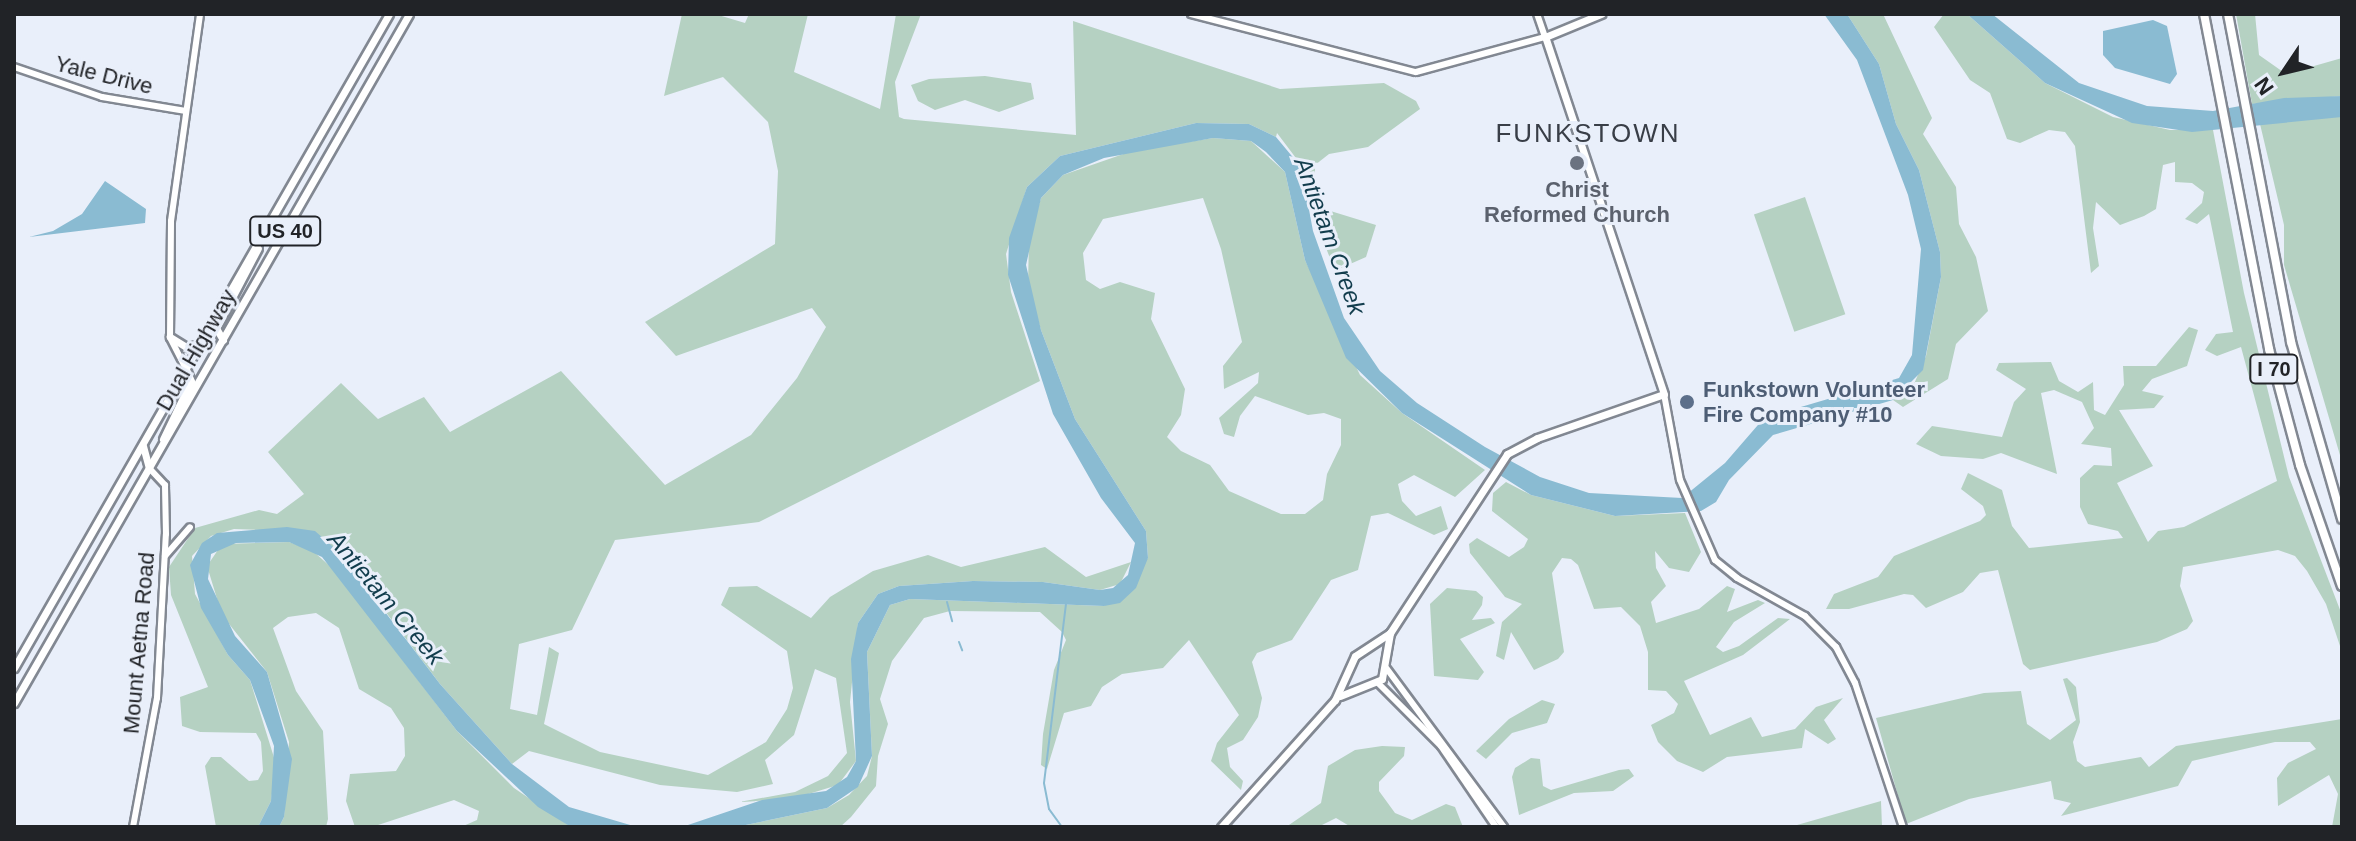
<!DOCTYPE html>
<html>
<head>
<meta charset="utf-8">
<style>
	body { margin:0 }
	#map { position:relative; width:2356px; height:841px; overflow:hidden; background:#e9effa; font-family:Arial,sans-serif }
	div>[style] { position:absolute }
	[style*='--x'] { left:calc(var(--x)*1px); top:calc(var(--y)*1px); width:calc(var(--w)*1px); rotate:calc(var(--a)*1deg) }
	.green>* { inset:0; background:#b5d1c2; transform-origin:0 0 }
	.water>* { inset:0; background:#8abbd2 }
	.stream>* { height:2px; margin:-1px; padding:0 1px; transform-origin:1px; border-radius:1px; background:#8abbd2 }
	.roads { filter:drop-shadow(2px 0 #828892) drop-shadow(-2px 0 #828892) drop-shadow(0 2px #828892) drop-shadow(0 -2px #828892) }
	.secondary>* { height:6px; margin:-3px; padding:0 3px; transform-origin:3px; border-radius:3px; background:#fff }
	.primary>* { height:7px; margin:-3.5px; padding:0 3.5px; transform-origin:3.5px; border-radius:3.5px; background:#fff }
	.highway>* { height:8px; margin:-4px; padding:0 4px; transform-origin:4px; border-radius:4px; background:#fff }
	.dots>* { width:22px; height:22px; translate:-50% -50%; box-sizing:border-box; border:4px solid #e9effa; border-radius:50% }
	span { translate:-50% -50%; white-space:nowrap; text-align:center; line-height:1.15; -webkit-text-stroke:6px #e9effa; paint-order:stroke }
	.shield-label span { padding:2px 6px; background:#e9effa; border:2px solid; border-radius:6px; -webkit-text-stroke-width:0 }
	.shield-label { font-size:20px; color:#212327; font-weight:700 }
	.street-label { font-size:22px; color:#212327 }
	.worship-label { font-size:22px; color:#5b616d; font-weight:700 }
	.service-label { font-size:22px; color:#4e5e75; font-weight:700 }
	.left { translate:0 -50%; text-align:left }
	.water-label { font-size:24px; color:#123d4d; font-style:italic }
	.quarter-label { font-size:26px; color:#393e47; letter-spacing:2px }
	.frame { position:absolute; inset:0; border:16px solid #212327; pointer-events:none }
	.north { position:absolute; left:2244px; top:32px; width:80px; height:80px; -webkit-text-stroke:6px #e9effa; paint-order:stroke; rotate:235deg; font-size:22px; font-weight:700; line-height:32px; text-align:center; color:#212327 }
	.north::after { content:''; display:block; margin:auto; width:28px; height:36px; background:#212327; clip-path:polygon(50% 0,100% 100%,50% 72%,0 100%) }
</style>
</head>
<body>
<div id="map">
	<div class="green">
		<div style="clip-path:polygon(682px 14px,715px 14px,745px 23px,749px 14px,808px 14px,794px 72px,880px 109px,896px 14px,921px 14px,895px 82px,899px 117px,904px 119px,1076px 135px,1073px 21px,1280px 89px,1384px 83px,1416px 101px,1420px 109px,1368px 147px,1329px 154px,1315px 165px,1315px 192px,1324px 209px,1376px 225px,1366px 257px,1341px 268px,1332px 263px,1318px 228px,1305px 170px,1277px 133px,1276px 137px,1249px 124px,1196px 123px,1060px 156px,1027px 187px,1006px 254px,1011px 292px,1040px 381px,759px 522px,615px 540px,572px 630px,519px 644px,510px 709px,537px 715px,549px 647px,559px 653px,544px 724px,600px 752px,708px 775px,766px 742px,787px 709px,793px 688px,787px 651px,721px 605px,729px 587px,757px 586px,811px 618px,830px 597px,873px 571px,928px 555px,961px 567px,1045px 547px,1086px 577px,1131px 562px,1120px 584px,1100px 590px,1043px 582px,973px 581px,899px 586px,878px 594px,858px 623px,850px 702px,856px 761px,838px 785px,792px 799px,739px 802px,795px 792px,828px 776px,847px 753px,836px 678px,815px 669px,794px 735px,765px 760px,773px 784px,737px 792px,660px 785px,529px 751px,512px 764px,440px 684px,351px 566px,315px 532px,234px 529px,211px 536px,192px 556px,195px 594px,228px 655px,250px 680px,276px 764px,271px 801px,258px 827px,216px 827px,205px 766px,211px 757px,221px 757px,249px 781px,258px 780px,263px 771px,261px 742px,256px 733px,200px 732px,182px 726px,180px 697px,208px 687px,171px 595px,169px 567px,195px 528px,259px 510px,277px 514px,304px 494px,268px 452px,341px 383px,378px 419px,424px 397px,450px 432px,561px 371px,665px 485px,751px 435px,797px 378px,826px 327px,812px 308px,676px 356px,645px 322px,775px 244px,778px 171px,768px 122px,723px 77px,664px 96px)"></div>
		<div style="clip-path:polygon(1847px 14px,1883px 14px,1932px 118px,1923px 134px,1956px 187px,1959px 224px,1976px 257px,1988px 311px,1956px 344px,1948px 379px,1903px 407px,1893px 400px,1914px 384px,1926px 356px,1941px 277px,1940px 252px,1919px 170px,1896px 124px,1879px 64px)"></div>
		<div style="clip-path:polygon(1944px 14px,1967px 14px,2045px 83px,2113px 117px,2170px 130px,2213px 130px,2244px 293px,2289px 477px,2342px 615px,2342px 652px,2326px 604px,2307px 571px,2295px 556px,2278px 550px,2183px 567px,2180px 586px,2193px 621px,2187px 629px,2157px 642px,2030px 670px,2023px 664px,1998px 570px,1980px 573px,1963px 592px,1926px 608px,1913px 595px,1904px 594px,1849px 609px,1826px 609px,1834px 594px,1878px 577px,1894px 556px,1980px 521px,1986px 515px,1983px 506px,1961px 489px,1968px 473px,2002px 490px,2012px 526px,2029px 548px,2123px 538px,2118px 531px,2088px 524px,2080px 507px,2080px 478px,2094px 465px,2112px 466px,2111px 448px,2081px 444px,2094px 428px,2082px 402px,2054px 390px,2041px 393px,2057px 474px,2001px 453px,1983px 459px,1941px 456px,1916px 444px,1932px 426px,2002px 437px,2014px 402px,2026px 389px,1996px 370px,1999px 363px,2051px 362px,2059px 381px,2078px 392px,2093px 382px,2094px 410px,2105px 415px,2124px 385px,2123px 366px,2156px 366px,2189px 327px,2198px 330px,2187px 366px,2152px 379px,2142px 391px,2164px 396px,2154px 408px,2119px 410px,2153px 466px,2117px 483px,2148px 542px,2158px 531px,2184px 527px,2277px 481px,2241px 347px,2217px 356px,2205px 350px,2216px 334px,2233px 332px,2209px 214px,2197px 224px,2185px 219px,2202px 203px,2204px 192px,2192px 183px,2175px 182px,2175px 162px,2163px 165px,2156px 209px,2144px 216px,2120px 225px,2096px 202px,2093px 228px,2099px 266px,2091px 273px,2075px 146px,2065px 132px,2049px 130px,2020px 143px,2007px 139px,1990px 93px,1970px 80px,1934px 27px)"></div>
		<div style="clip-path:polygon(2236px 14px,2255px 14px,2259px 55px,2286px 74px,2342px 58px,2342px 96px,2252px 104px)"></div>
		<div style="clip-path:polygon(985px 76px,1031px 83px,1034px 99px,999px 112px,965px 100px,935px 110px,918px 101px,911px 85px,929px 79px)"></div>
		<div style="clip-path:polygon(2307px 117px,2342px 117px,2342px 462px,2284px 265px,2284px 225px,2260px 124px)"></div>
		<div style="clip-path:polygon(evenodd,1213px 138px,1251px 141px,1285px 172px,1305px 260px,1360px 375px,1402px 413px,1485px 470px,1455px 497px,1414px 475px,1398px 484px,1402px 501px,1416px 516px,1441px 506px,1448px 529px,1434px 535px,1388px 513px,1371px 516px,1358px 570px,1331px 580px,1292px 640px,1257px 653px,1252px 662px,1262px 698px,1258px 717px,1243px 740px,1227px 748px,1230px 767px,1243px 781px,1241px 790px,1211px 761px,1217px 743px,1239px 715px,1189px 640px,1163px 668px,1122px 674px,1102px 687px,1091px 706px,1064px 713px,1047px 769px,1041px 765px,1043px 734px,1054px 670px,1066px 640px,1062px 632px,1040px 612px,950px 611px,924px 618px,892px 661px,880px 699px,888px 724px,878px 756px,876px 786px,851px 817px,840px 827px,736px 827px,827px 808px,849px 795px,867px 776px,872px 756px,867px 652px,890px 605px,910px 599px,1104px 606px,1148px 558px,1146px 531px,1075px 419px,1041px 330px,1028px 286px,1029px 238px,1041px 198px,1063px 175px,1132px 151px,1213px 138px,1203px 198px,1221px 249px,1242px 342px,1223px 366px,1224px 389px,1259px 372px,1258px 383px,1219px 418px,1224px 434px,1234px 437px,1240px 416px,1255px 396px,1308px 415px,1324px 413px,1341px 419px,1341px 445px,1327px 474px,1323px 500px,1305px 514px,1281px 514px,1229px 491px,1210px 465px,1181px 451px,1167px 437px,1181px 415px,1185px 389px,1151px 319px,1155px 293px,1120px 282px,1100px 289px,1086px 280px,1083px 253px,1103px 219px,1203px 198px)"></div>
		<div style="left:1805px;top:197px;width:124px;height:54px;rotate:71deg"></div>
		<div style="clip-path:polygon(1506px 482px,1531px 495px,1615px 516px,1685px 513px,1701px 552px,1689px 572px,1669px 568px,1655px 551px,1656px 568px,1666px 586px,1651px 602px,1656px 623px,1699px 609px,1727px 586px,1735px 589px,1727px 612px,1758px 600px,1765px 603px,1734px 622px,1716px 647px,1723px 652px,1739px 646px,1778px 618px,1790px 619px,1743px 655px,1684px 681px,1710px 735px,1751px 717px,1762px 737px,1795px 729px,1816px 707px,1843px 698px,1824px 720px,1836px 739px,1828px 744px,1805px 729px,1802px 748px,1727px 757px,1703px 772px,1677px 761px,1658px 742px,1651px 725px,1674px 713px,1678px 704px,1666px 691px,1648px 690px,1648px 652px,1640px 626px,1621px 607px,1594px 609px,1578px 565px,1571px 559px,1562px 558px,1552px 573px,1564px 652px,1558px 659px,1534px 670px,1511px 632px,1504px 660px,1496px 656px,1502px 622px,1522px 604px,1505px 597px,1470px 553px,1469px 544px,1477px 538px,1509px 557px,1524px 547px,1528px 539px,1492px 511px,1493px 493px)"></div>
		<div style="clip-path:polygon(289px 542px,313px 551px,333px 569px,457px 731px,514px 788px,571px 827px,461px 827px,477px 820px,479px 811px,454px 800px,372px 827px,355px 827px,346px 801px,350px 774px,396px 771px,405px 756px,404px 728px,391px 708px,359px 689px,339px 628px,316px 613px,288px 617px,273px 628px,296px 691px,323px 731px,328px 819px,326px 827px,279px 827px,284px 817px,289px 742px,267px 672px,222px 615px,207px 566px,222px 544px)"></div>
		<div style="clip-path:polygon(1447px 588px,1476px 591px,1483px 597px,1482px 605px,1472px 620px,1491px 618px,1495px 623px,1460px 639px,1484px 672px,1478px 680px,1434px 676px,1430px 604px)"></div>
		<div style="clip-path:polygon(2067px 678px,2076px 687px,2080px 722px,2073px 742px,2077px 761px,2085px 767px,2141px 757px,2149px 767px,2176px 746px,2342px 719px,2342px 827px,2332px 827px,2338px 794px,2329px 775px,2278px 806px,2277px 778px,2288px 763px,2316px 749px,2310px 742px,2275px 742px,2192px 761px,2178px 786px,2061px 816px,2071px 803px,2054px 799px,2051px 781px,1969px 799px,1906px 824px,1876px 718px,1984px 693px,2021px 691px,2027px 724px,2050px 740px,2076px 720px,2063px 679px)"></div>
		<div style="clip-path:polygon(1542px 700px,1555px 704px,1547px 723px,1512px 733px,1486px 759px,1476px 751px,1509px 719px)"></div>
		<div style="clip-path:polygon(1382px 746px,1405px 747px,1404px 756px,1379px 782px,1379px 791px,1395px 813px,1412px 820px,1446px 804px,1455px 807px,1463px 827px,1351px 827px,1336px 818px,1318px 827px,1286px 827px,1321px 803px,1328px 766px,1355px 750px)"></div>
		<div style="clip-path:polygon(1531px 758px,1540px 759px,1543px 786px,1551px 790px,1619px 770px,1629px 769px,1634px 776px,1613px 791px,1574px 793px,1519px 815px,1512px 777px,1515px 768px)"></div>
		<div style="clip-path:polygon(1881px 801px,1882px 827px,1790px 827px)"></div>
	</div>
	<div class="water">
		<div style="clip-path:polygon(1824px 14px,1847px 14px,1879px 64px,1896px 124px,1919px 170px,1940px 252px,1941px 277px,1923px 370px,1893px 400px,1773px 435px,1729px 480px,1716px 502px,1701px 511px,1615px 516px,1531px 495px,1402px 413px,1346px 358px,1305px 260px,1285px 172px,1266px 152px,1251px 141px,1213px 138px,1104px 158px,1063px 175px,1041px 198px,1026px 265px,1041px 330px,1075px 419px,1146px 531px,1148px 558px,1136px 588px,1120px 603px,1104px 606px,910px 599px,890px 605px,867px 652px,872px 756px,858px 787px,827px 808px,736px 827px,682px 827px,762px 800px,826px 791px,847px 777px,856px 761px,851px 659px,858px 623px,878px 594px,899px 586px,973px 581px,1043px 582px,1100px 590px,1113px 588px,1128px 575px,1135px 543px,1101px 498px,1053px 414px,1008px 275px,1009px 238px,1027px 187px,1060px 156px,1196px 123px,1249px 124px,1276px 137px,1301px 167px,1313px 231px,1344px 318px,1380px 371px,1417px 403px,1485px 447px,1540px 477px,1589px 493px,1682px 498px,1725px 463px,1764px 418px,1899px 378px,1912px 355px,1921px 249px,1908px 195px,1857px 60px)"></div>
		<div style="clip-path:polygon(1967px 14px,1992px 14px,2079px 83px,2147px 106px,2213px 111px,2284px 98px,2342px 96px,2342px 117px,2192px 132px,2132px 123px,2045px 83px)"></div>
		<div style="clip-path:polygon(2153px 20px,2167px 26px,2177px 74px,2170px 84px,2115px 68px,2103px 55px,2103px 31px)"></div>
		<div style="clip-path:polygon(105px 181px,146px 209px,145px 223px,29px 237px,53px 231px,82px 214px)"></div>
		<div style="clip-path:polygon(287px 527px,315px 531px,340px 553px,440px 684px,512px 764px,569px 807px,637px 827px,571px 827px,538px 807px,457px 731px,322px 557px,289px 542px,236px 543px,211px 554px,208px 579px,235px 636px,267px 672px,292px 759px,284px 817px,279px 827px,258px 827px,271px 801px,274px 746px,250px 680px,228px 655px,201px 608px,190px 565px,202px 543px,217px 533px)"></div>
	</div>
	<div class="stream">
		<div style="--x:947;--y:602;--w:20;--a:75"></div>
		<div style="--x:959;--y:642;--w:9;--a:69"></div>
		<div style="--x:1062;--y:827;--w:22;--a:-126"></div>
		<div style="--x:1049;--y:809;--w:26;--a:-101"></div>
		<div style="--x:1044;--y:783;--w:181;--a:-83"></div>
	</div>
	<div class="roads">
		<div class="secondary">
			<div style="--x:1191;--y:14;--w:232;--a:14.5"></div>
			<div style="--x:1416;--y:72;--w:134;--a:-15.2"></div>
			<div style="--x:1545;--y:37;--w:24;--a:-109"></div>
			<div style="--x:14;--y:67;--w:93;--a:18.8"></div>
			<div style="--x:102;--y:97;--w:85;--a:9.5"></div>
			<div style="--x:186;--y:369;--w:36;--a:-117"></div>
			<div style="--x:170;--y:337;--w:116;--a:-89.5"></div>
			<div style="--x:171;--y:221;--w:209;--a:-82"></div>
			<div style="--x:1664;--y:394;--w:87;--a:79.5"></div>
			<div style="--x:1680;--y:480;--w:87;--a:66.4"></div>
			<div style="--x:1715;--y:560;--w:28;--a:39"></div>
			<div style="--x:1737;--y:578;--w:78;--a:29.2"></div>
			<div style="--x:1805;--y:616;--w:44;--a:45"></div>
			<div style="--x:1836;--y:647;--w:41;--a:62.2"></div>
			<div style="--x:1855;--y:683;--w:152;--a:71.6"></div>
			<div style="--x:165;--y:556;--w:38;--a:-49"></div>
			<div style="--x:1387;--y:669;--w:197;--a:53.5"></div>
			<div style="--x:1377;--y:682;--w:91;--a:45"></div>
			<div style="--x:1441;--y:746;--w:98;--a:55.8"></div>
			<div style="--x:133;--y:827;--w:131;--a:-79.5"></div>
			<div style="--x:157;--y:698;--w:164;--a:-86.9"></div>
			<div style="--x:166;--y:534;--w:49;--a:-91.2"></div>
			<div style="--x:165;--y:485;--w:23;--a:-133"></div>
		</div>
		<div class="primary">
			<div style="--x:170;--y:337;--w:19;--a:32"></div>
			<div style="--x:186;--y:347;--w:14;--a:-12"></div>
			<div style="--x:223;--y:340;--w:14;--a:-120"></div>
			<div style="--x:216;--y:328;--w:90;--a:-62.3"></div>
			<div style="--x:163;--y:439;--w:64;--a:-64.2"></div>
			<div style="--x:191;--y:381;--w:13;--a:-113"></div>
			<div style="--x:143;--y:446;--w:23;--a:75"></div>
			<div style="--x:14;--y:668;--w:754;--a:-60.17"></div>
			<div style="--x:1340;--y:696;--w:45;--a:-22"></div>
			<div style="--x:1382;--y:679;--w:47;--a:-80.1"></div>
			<div style="--x:14;--y:703;--w:794;--a:-60.17"></div>
			<div style="--x:1221;--y:827;--w:171;--a:-48.1"></div>
			<div style="--x:1335;--y:700;--w:48;--a:-65.6"></div>
			<div style="--x:1355;--y:656;--w:42;--a:-33.3"></div>
			<div style="--x:1390;--y:633;--w:214;--a:-56.8"></div>
			<div style="--x:1507;--y:454;--w:34;--a:-28"></div>
			<div style="--x:1537;--y:438;--w:134;--a:-19.1"></div>
			<div style="--x:1664;--y:394;--w:376;--a:-108.4"></div>
			<div style="--x:1545;--y:37;--w:61;--a:-22.3"></div>
		</div>
		<div class="highway">
			<div style="--x:2204;--y:14;--w:341;--a:79"></div>
			<div style="--x:2269;--y:349;--w:120;--a:75"></div>
			<div style="--x:2300;--y:465;--w:128;--a:70.9"></div>
			<div style="--x:2228;--y:14;--w:334;--a:79.1"></div>
			<div style="--x:2291;--y:342;--w:184;--a:73.9"></div>
		</div>
	</div>
	<div class="dots">
		<div style="left:1577px;top:163px;background:#6b7280"></div>
		<div style="left:1687px;top:402px;background:#5c6f8a"></div>
	</div>
	<div class="shield-label">
		<span style="left:285px;top:231px">US 40</span>
		<span style="left:2274px;top:369px">I 70</span>
	</div>
	<div class="street-label">
		<span style="left:104px;top:75px;rotate:14deg">Yale Drive</span>
		<span style="left:196px;top:350px;rotate:-60deg">Dual Highway</span>
		<span style="left:139px;top:643px;rotate:-85deg">Mount Aetna Road</span>
	</div>
	<div class="worship-label">
		<span style="left:1577px;top:202px">Christ<br>Reformed Church</span>
	</div>
	<div class="service-label">
		<span class="left" style="left:1703px;top:402px">Funkstown Volunteer<br>Fire Company #10</span>
	</div>
	<div class="water-label">
		<span style="left:1330px;top:236px;rotate:70deg">Antietam Creek</span>
		<span style="left:386px;top:598px;rotate:50deg">Antietam Creek</span>
	</div>
	<div class="quarter-label">
		<span style="left:1588px;top:134px">FUNKSTOWN</span>
	</div>
	<div class="frame"></div>
	<div class="north">N</div>
</div>
</body>
</html>
